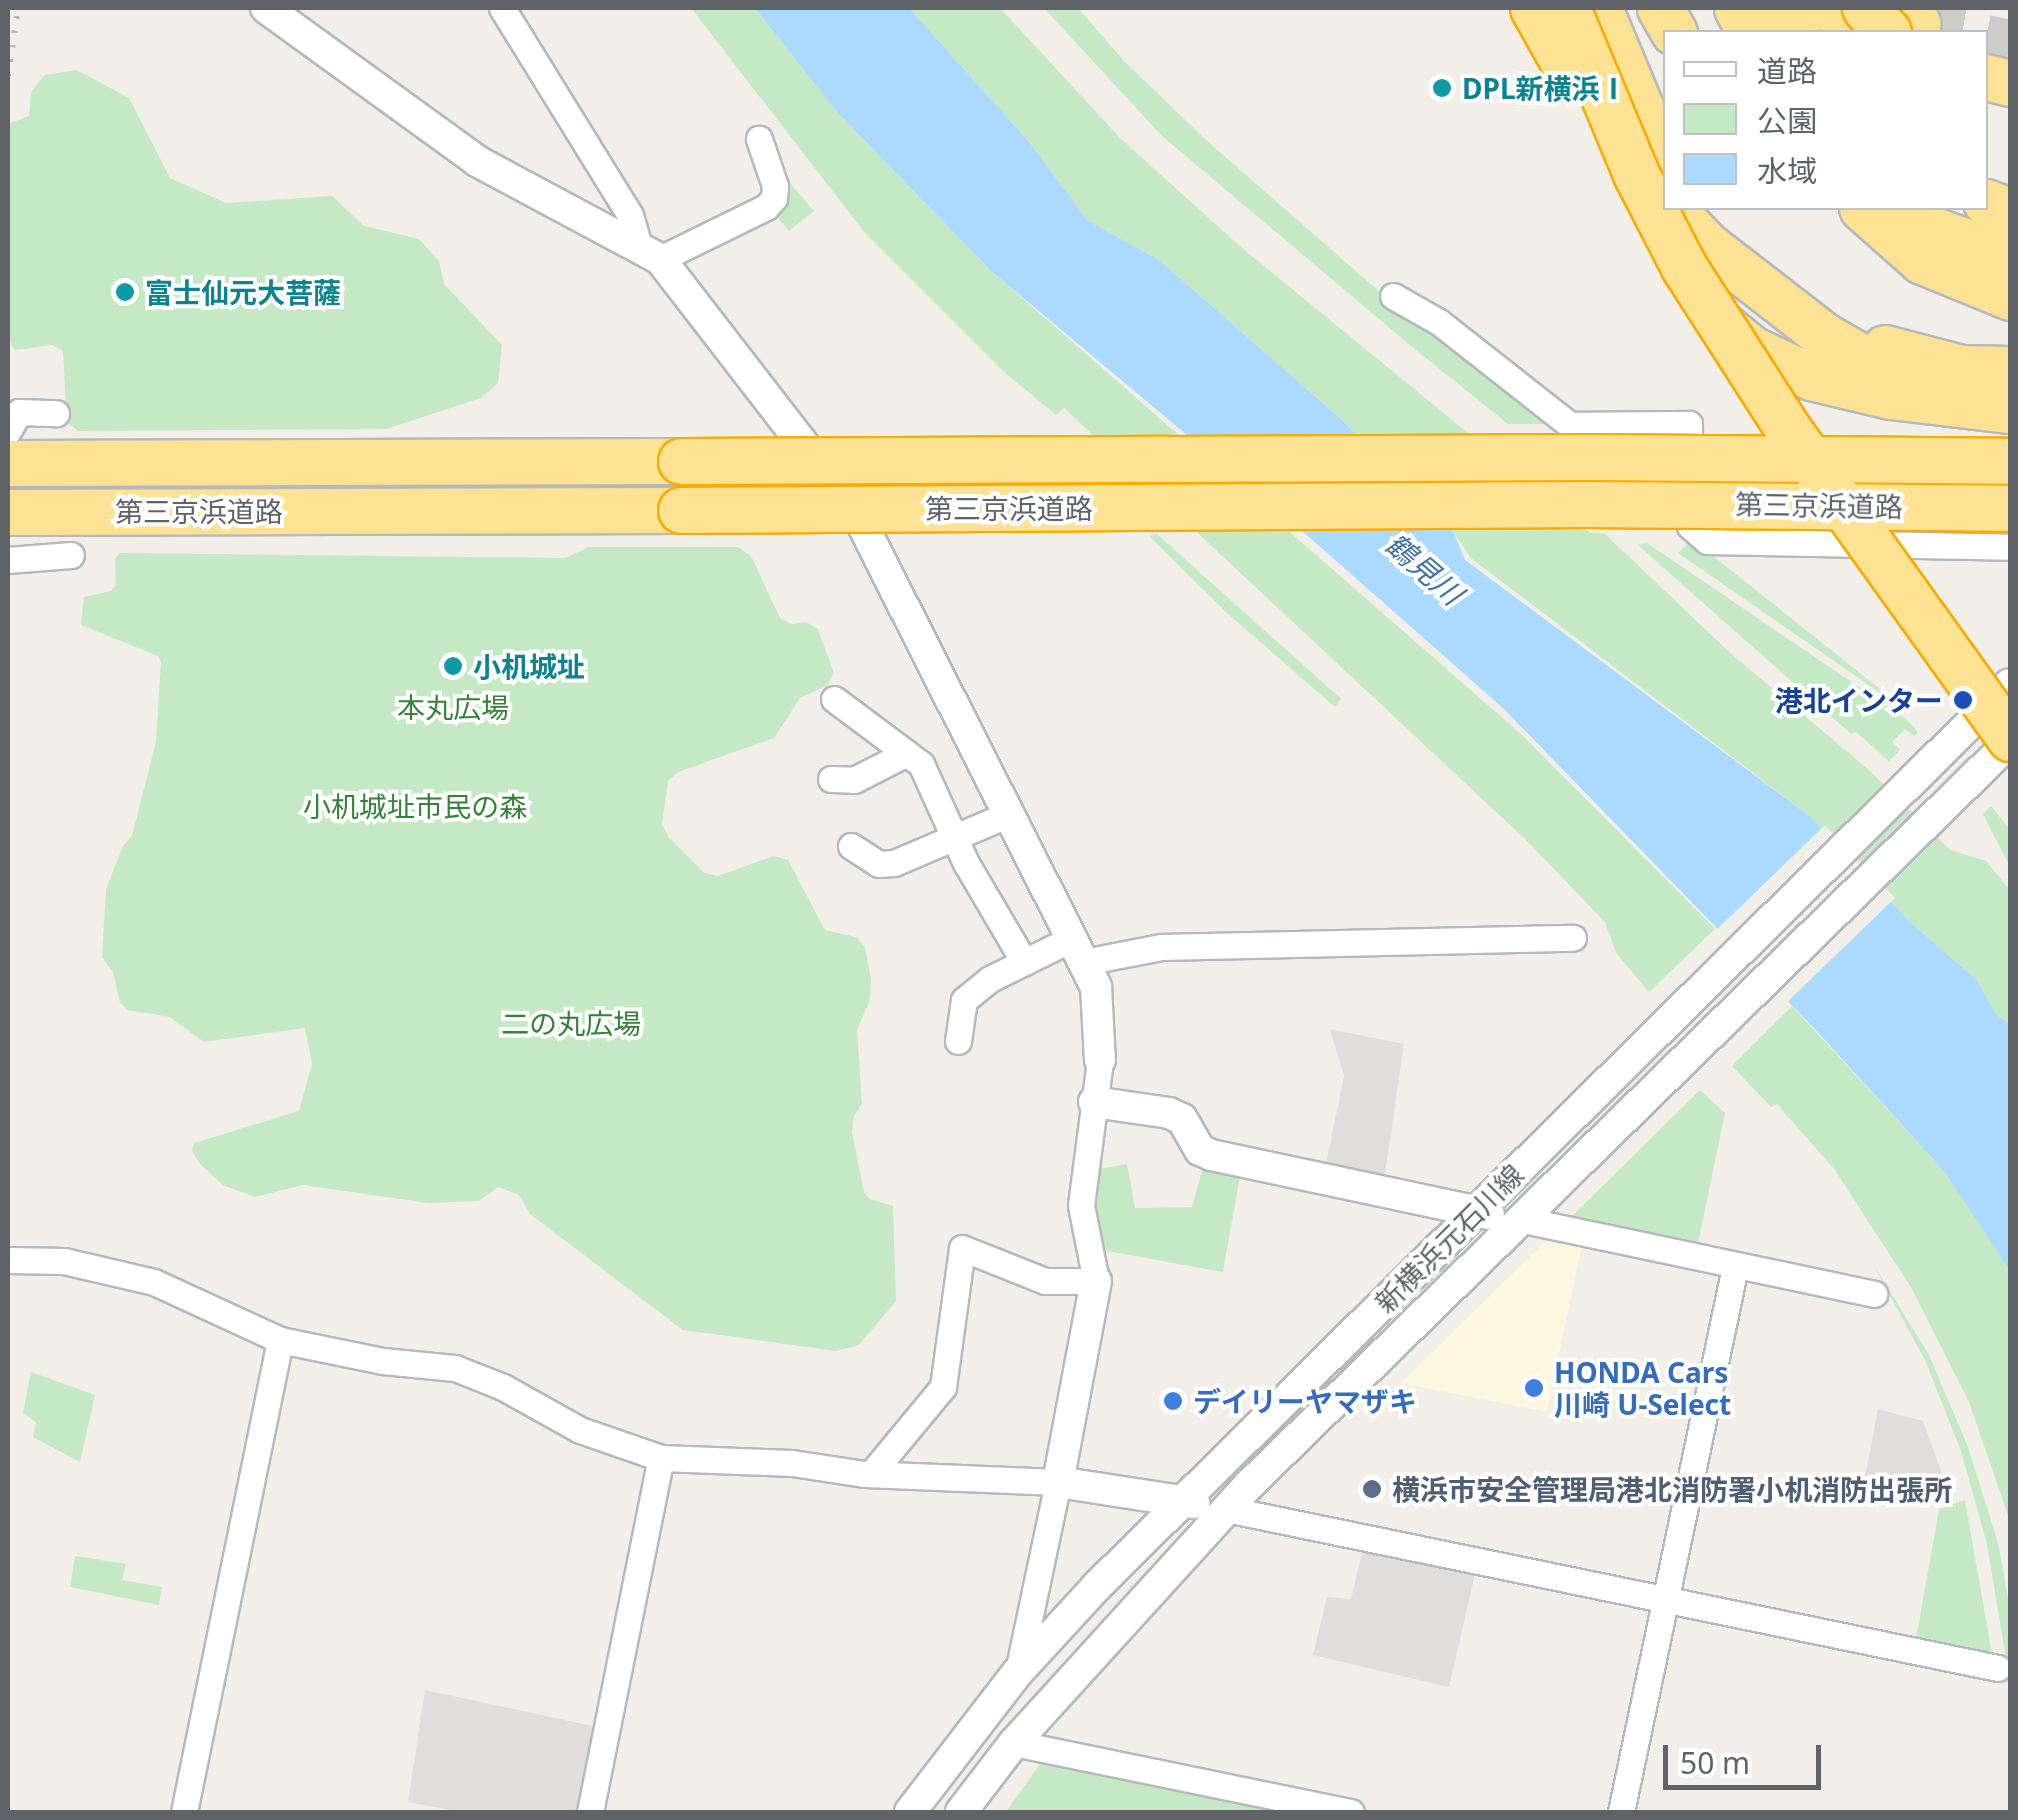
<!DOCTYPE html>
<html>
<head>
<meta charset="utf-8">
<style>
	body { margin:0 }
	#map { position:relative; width:2018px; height:1820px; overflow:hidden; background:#f1efe8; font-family:"Noto Sans","Noto Sans JP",sans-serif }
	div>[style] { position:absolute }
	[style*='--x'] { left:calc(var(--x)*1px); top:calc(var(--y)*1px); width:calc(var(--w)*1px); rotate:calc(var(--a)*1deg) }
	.commercial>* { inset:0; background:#fef7e0 }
	.industrial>* { inset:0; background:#e0deda }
	.green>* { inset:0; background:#c5e8c5 }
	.water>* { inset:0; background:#aadaff }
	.pier>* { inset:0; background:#f1efe8; transform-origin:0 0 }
	.motorway-tunnel>* { height:45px; margin-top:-22.5px; transform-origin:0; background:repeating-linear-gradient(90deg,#ccccc8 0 45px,transparent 0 67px) }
	.roads { filter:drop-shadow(2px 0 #b5b8bc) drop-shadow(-2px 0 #b5b8bc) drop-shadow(0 2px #b5b8bc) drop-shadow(0 -2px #b5b8bc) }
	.minor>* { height:25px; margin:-12.5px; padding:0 12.5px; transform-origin:12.5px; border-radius:12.5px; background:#fff }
	.tertiary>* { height:30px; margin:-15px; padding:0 15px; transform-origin:15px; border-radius:15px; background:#fff }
	.motorway>* { height:45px; margin:-22.5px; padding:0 22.5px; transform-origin:22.5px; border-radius:22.5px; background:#fde293 }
	.rail>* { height:6px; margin-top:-3px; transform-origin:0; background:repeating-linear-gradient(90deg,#b6b7b8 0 2.5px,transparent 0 14.5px) }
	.bridges { filter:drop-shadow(2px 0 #f9ab00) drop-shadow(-2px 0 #f9ab00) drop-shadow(0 2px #f9ab00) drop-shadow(0 -2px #f9ab00) }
	.motorway-bridge>* { height:45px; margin:-22.5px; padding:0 22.5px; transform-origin:22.5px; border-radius:22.5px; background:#fde293 }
	.dots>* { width:28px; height:28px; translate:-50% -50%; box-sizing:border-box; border:5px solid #fff; border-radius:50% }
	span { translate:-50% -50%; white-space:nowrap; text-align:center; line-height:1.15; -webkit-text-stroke:8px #fff; paint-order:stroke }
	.culture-label { font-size:28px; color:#0d838f; font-weight:700 }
	.left { translate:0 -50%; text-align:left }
	.street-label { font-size:28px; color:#5f6368 }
	.transit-label { font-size:28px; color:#164399; font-weight:700 }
	.right { translate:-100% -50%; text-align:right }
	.park-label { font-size:28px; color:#348238 }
	.shop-label { font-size:28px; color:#366cbe; font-weight:700 }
	.service-label { font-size:28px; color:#4e5e75; font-weight:700 }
	.water-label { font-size:30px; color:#4174aa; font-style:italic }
	.frame { position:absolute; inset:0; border:10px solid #5f6368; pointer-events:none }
	.legend { position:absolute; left:1663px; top:30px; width:325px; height:180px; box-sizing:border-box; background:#fff; border:2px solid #bfc1c3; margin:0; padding:12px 18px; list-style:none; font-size:30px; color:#5f6368 }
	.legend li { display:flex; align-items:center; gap:20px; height:50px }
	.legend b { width:50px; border:2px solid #bfc1c3 }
	.scale { position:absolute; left:1663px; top:1745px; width:158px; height:45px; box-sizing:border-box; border:5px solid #5f6368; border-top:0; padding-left:12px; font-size:30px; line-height:35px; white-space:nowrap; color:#5f6368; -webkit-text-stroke:8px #fff; paint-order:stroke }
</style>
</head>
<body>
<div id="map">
	<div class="commercial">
		<div style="clip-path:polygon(1550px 1237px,1582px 1245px,1547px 1412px,1401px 1383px)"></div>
	</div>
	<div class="industrial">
		<div style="clip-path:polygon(1330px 1029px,1404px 1044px,1384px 1181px,1325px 1169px,1344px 1076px)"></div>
		<div style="clip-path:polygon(1878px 1409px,1923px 1421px,1949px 1493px,1865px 1477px)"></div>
		<div style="clip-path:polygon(1362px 1552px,1475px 1574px,1449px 1687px,1313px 1655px,1327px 1597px,1351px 1599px)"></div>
		<div style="clip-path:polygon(425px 1690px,597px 1727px,578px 1812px,461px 1812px,408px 1802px)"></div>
	</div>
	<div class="green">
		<div style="clip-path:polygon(691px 8px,755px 8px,837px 112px,991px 271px,1522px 735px,1715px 929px,1649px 992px,1616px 953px,1605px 922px,1525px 839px,1064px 408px,1056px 415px,1003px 371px,865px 233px)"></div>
		<div style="clip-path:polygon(909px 8px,1000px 8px,1120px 138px,1242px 248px,1590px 533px,1604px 533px,1728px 651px,1870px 771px,1950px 850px,1986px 861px,2010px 890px,2010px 1025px,1996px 1016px,1977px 980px,1909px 921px,1811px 817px,1471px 558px,1454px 533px,1342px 420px,1159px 260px,1087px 220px,1030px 143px)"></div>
		<div style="clip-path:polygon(1044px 8px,1078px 8px,1124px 61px,1207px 141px,1389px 300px,1556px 424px,1508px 424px,1411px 346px,1161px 135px)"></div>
		<div style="clip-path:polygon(77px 70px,129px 98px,170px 178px,226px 203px,332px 196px,364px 226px,419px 239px,439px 261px,444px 284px,502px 345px,498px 383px,481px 398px,386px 429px,78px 431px,67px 422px,63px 351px,52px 345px,15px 350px,8px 339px,8px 124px,29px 116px,31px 92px,45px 75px)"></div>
		<div style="clip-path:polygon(769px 159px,814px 211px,789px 231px,774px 213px)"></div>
		<div style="clip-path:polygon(1157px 534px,1341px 699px,1335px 707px,1228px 614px,1149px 536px)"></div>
		<div style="clip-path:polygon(1693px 540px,1915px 717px,1678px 553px)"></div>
		<div style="clip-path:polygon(1647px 543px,1906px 719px,1918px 732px,1914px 736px,1905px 729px,1892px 742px,1900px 750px,1889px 761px,1856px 732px,1851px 734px,1638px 545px)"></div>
		<div style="clip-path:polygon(589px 547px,738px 547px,751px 556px,780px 618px,791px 624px,806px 622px,818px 629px,834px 673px,828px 685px,800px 698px,774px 738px,678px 772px,668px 781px,662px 824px,669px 838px,704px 873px,718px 876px,774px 856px,788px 860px,825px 930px,856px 937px,865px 948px,871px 979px,870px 1000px,857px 1030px,862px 1104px,854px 1116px,852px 1132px,864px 1192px,870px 1199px,893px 1206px,896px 1301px,859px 1345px,836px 1351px,683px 1330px,530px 1214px,519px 1195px,498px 1187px,479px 1201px,428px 1203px,303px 1185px,255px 1197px,223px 1185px,200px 1164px,192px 1150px,194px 1143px,299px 1111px,312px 1064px,305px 1028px,204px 1042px,170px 1017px,127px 1010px,120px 1002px,113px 972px,102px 957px,106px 889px,123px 846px,132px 836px,156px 742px,161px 662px,158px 656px,81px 625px,84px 597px,111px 591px,116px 585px,115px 559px,120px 553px,565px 558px)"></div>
		<div style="clip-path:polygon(1991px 806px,2010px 830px,2010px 867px,1983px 814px)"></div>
		<div style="clip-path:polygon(1792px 1006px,1943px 1170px,2010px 1271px,2010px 1521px,1969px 1402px,1912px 1289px,1835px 1170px,1777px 1104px,1771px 1107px,1732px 1066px)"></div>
		<div style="clip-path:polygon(1700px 1090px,1725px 1113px,1697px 1248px,1570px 1218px)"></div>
		<div style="clip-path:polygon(1127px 1164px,1135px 1208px,1192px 1207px,1203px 1167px,1240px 1175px,1223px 1272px,1107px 1251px,1094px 1226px,1093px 1170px)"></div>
		<div style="clip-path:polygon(1873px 1264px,1929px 1355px,1968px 1447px,1998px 1543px,2010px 1609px,2010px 1682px,1987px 1544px,1961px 1451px,1925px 1360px)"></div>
		<div style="clip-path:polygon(31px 1372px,95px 1395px,80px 1462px,33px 1437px,36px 1422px,23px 1413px)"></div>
		<div style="clip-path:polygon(1965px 1500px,1992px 1655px,1916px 1640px,1939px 1509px)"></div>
		<div style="clip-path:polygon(75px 1556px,126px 1564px,122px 1580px,162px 1587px,159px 1605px,70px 1587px)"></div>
		<div style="clip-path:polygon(1042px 1761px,1290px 1812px,1006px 1812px)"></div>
	</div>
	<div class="water">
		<div style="clip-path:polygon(755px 8px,909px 8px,1030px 143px,1087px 220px,1159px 260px,1342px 420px,1454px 533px,1465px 560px,1811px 817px,1909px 921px,1977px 980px,1996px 1015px,2010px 1025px,2010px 1271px,1943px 1170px,1813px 1027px,1504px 709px,1308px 536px,991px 271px,837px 112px)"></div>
	</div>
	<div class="pier">
		<div style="left:1825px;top:825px;width:101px;height:154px;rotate:46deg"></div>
	</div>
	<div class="motorway-tunnel">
		<div style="--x:1918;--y:24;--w:46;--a:10.1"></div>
		<div style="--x:1986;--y:37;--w:25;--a:12"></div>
	</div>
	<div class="roads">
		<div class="minor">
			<div style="--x:502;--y:8;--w:243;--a:58.3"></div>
			<div style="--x:630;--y:215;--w:33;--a:74"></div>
			<div style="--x:660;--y:259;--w:118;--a:-26.1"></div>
			<div style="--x:766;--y:207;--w:12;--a:-48"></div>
			<div style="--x:774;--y:198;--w:12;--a:-85"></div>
			<div style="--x:775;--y:186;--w:50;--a:-108.8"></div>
			<div style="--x:1393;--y:296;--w:53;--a:29.5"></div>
			<div style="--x:1439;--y:322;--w:167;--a:38.2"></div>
			<div style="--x:1570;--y:425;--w:119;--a:-0.5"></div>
			<div style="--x:1689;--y:424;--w:102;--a:89.4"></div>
			<div style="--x:1690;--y:526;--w:23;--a:41"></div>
			<div style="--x:1707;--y:541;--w:303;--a:1.1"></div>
			<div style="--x:8;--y:431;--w:22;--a:-60"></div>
			<div style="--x:19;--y:412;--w:37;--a:2"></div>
			<div style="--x:8;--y:560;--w:63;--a:-4.5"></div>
			<div style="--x:834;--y:699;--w:109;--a:36.8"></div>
			<div style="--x:921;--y:764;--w:109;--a:65.6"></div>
			<div style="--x:966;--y:863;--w:115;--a:59.6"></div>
			<div style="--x:831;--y:779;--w:23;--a:2"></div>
			<div style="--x:854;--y:780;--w:59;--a:-27"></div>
			<div style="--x:851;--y:846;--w:33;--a:33"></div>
			<div style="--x:879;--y:864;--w:15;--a:-4"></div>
			<div style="--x:894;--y:863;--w:127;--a:-23.1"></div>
			<div style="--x:1084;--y:962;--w:78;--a:-11"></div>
			<div style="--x:1161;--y:947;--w:412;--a:-1.3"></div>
			<div style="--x:958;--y:1041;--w:41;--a:-81.7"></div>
			<div style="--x:964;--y:1000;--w:33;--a:-39"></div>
			<div style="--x:990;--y:979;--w:93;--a:-26.3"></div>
			<div style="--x:1524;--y:1220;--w:358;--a:11.9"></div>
			<div style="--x:8;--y:1260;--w:56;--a:1"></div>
			<div style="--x:64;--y:1261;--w:92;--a:13.1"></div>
			<div style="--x:154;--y:1282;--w:139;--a:24.7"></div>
			<div style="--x:280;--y:1340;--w:105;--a:11.5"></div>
			<div style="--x:383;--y:1361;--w:72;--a:5.6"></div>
			<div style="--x:455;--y:1368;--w:52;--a:21.6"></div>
			<div style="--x:503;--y:1387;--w:88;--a:29.2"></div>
			<div style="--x:580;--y:1430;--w:86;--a:19.1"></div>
			<div style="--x:661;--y:1458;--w:131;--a:2.2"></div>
			<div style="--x:792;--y:1463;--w:74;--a:8.6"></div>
			<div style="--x:865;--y:1474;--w:193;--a:2.4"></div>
			<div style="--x:1058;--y:1482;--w:194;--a:101.9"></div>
			<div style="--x:871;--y:1474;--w:113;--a:-50.4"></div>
			<div style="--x:943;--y:1387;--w:140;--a:-82.2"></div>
			<div style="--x:962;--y:1248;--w:89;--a:21.7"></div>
			<div style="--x:1045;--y:1281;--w:51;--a:0"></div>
			<div style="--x:1096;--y:1281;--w:77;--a:-101.2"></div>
			<div style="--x:1081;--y:1205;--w:146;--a:-82.5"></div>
			<div style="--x:1226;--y:1509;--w:788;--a:11.64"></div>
			<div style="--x:1014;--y:1743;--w:344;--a:11.6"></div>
			<div style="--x:184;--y:1812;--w:482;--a:-78.5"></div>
			<div style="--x:590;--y:1812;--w:361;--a:-78.7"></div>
			<div style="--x:1621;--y:1812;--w:557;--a:-78.19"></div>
		</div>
		<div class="tertiary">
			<div style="--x:266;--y:8;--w:261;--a:35.9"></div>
			<div style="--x:477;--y:161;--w:208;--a:28.2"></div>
			<div style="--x:660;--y:259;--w:322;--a:52.3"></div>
			<div style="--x:857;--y:514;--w:530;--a:63.19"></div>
			<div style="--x:1096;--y:987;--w:73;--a:86.9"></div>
			<div style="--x:1094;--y:1102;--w:76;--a:8.3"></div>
			<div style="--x:1169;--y:1113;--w:14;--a:25"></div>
			<div style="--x:1182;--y:1119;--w:36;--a:60"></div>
			<div style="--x:1200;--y:1150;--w:12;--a:24"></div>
			<div style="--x:1211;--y:1155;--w:284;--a:12"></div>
			<div style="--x:1096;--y:1281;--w:205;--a:100.7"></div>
			<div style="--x:1058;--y:1482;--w:138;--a:8.8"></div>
			<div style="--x:910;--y:1812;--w:177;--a:-52.4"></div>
			<div style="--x:1018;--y:1672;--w:117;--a:-47.4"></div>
			<div style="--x:1097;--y:1586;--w:1283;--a:-44.65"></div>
			<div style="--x:961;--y:1812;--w:87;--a:-52.5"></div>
			<div style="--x:1014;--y:1743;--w:348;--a:-47.7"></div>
			<div style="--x:1248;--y:1486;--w:1065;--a:-44.32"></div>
		</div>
		<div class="motorway">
			<div style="--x:1599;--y:8;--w:122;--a:67.4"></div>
			<div style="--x:1646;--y:121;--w:41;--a:60.9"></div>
			<div style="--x:1660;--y:8;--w:28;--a:60"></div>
			<div style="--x:1737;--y:8;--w:27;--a:63"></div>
			<div style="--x:1784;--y:8;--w:27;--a:62"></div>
			<div style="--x:1828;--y:8;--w:91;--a:10.1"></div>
			<div style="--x:1986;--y:77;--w:25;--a:14"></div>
			<div style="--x:1986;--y:202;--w:26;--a:21"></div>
			<div style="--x:1671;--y:208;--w:52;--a:45.8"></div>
			<div style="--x:1707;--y:245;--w:147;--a:37.8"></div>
			<div style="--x:1823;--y:335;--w:76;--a:29.9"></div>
			<div style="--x:1889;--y:373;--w:28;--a:19"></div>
			<div style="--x:1862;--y:208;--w:80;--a:41.5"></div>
			<div style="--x:1922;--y:261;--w:95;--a:22.2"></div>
			<div style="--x:1871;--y:208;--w:147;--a:19.4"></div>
			<div style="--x:1721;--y:324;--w:40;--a:39"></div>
			<div style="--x:1752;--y:349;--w:65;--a:25.4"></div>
			<div style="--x:1811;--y:377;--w:81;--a:13.5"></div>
			<div style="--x:1890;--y:396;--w:121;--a:6.7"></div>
			<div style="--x:1885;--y:348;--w:80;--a:14.6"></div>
			<div style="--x:1962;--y:368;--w:48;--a:1.2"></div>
			<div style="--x:8;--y:463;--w:673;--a:-0.17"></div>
			<div style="--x:8;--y:512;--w:673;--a:-0.17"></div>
		</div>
	</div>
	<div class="rail">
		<div style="--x:8;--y:76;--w:69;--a:-81.6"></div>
	</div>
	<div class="bridges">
		<div class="motorway-bridge">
			<div style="--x:1533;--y:8;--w:73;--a:60.6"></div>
			<div style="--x:1567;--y:8;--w:180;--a:67.4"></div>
			<div style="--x:1636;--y:174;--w:105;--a:62.7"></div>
			<div style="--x:1684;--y:267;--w:196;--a:57.3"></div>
			<div style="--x:1790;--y:432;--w:377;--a:54.3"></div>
			<div style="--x:1865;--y:8;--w:33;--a:46"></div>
			<div style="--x:681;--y:461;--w:909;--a:-0.25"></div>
			<div style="--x:1590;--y:457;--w:420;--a:0.5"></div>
			<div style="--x:681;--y:510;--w:903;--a:-0.38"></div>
			<div style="--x:1584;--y:504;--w:426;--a:0.5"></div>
		</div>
	</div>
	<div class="dots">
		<div style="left:1442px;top:88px;background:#0f9aa8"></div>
		<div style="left:125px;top:292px;background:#0f9aa8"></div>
		<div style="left:453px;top:666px;background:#0f9aa8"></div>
		<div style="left:1963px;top:700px;background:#1a4fb4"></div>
		<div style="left:1534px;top:1388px;background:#3f7fe0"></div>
		<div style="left:1173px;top:1401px;background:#3f7fe0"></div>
		<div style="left:1372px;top:1489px;background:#5c6f8a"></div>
	</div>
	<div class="culture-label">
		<span class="left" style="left:1462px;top:88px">DPL新横浜Ⅰ</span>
		<span class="left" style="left:145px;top:292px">富士仙元大菩薩</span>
		<span class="left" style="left:473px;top:666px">小机城址</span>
	</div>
	<div class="street-label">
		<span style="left:1819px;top:505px;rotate:1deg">第三京浜道路</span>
		<span style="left:1009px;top:508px">第三京浜道路</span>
		<span style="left:199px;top:511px">第三京浜道路</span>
		<span style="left:1449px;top:1238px;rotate:-45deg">新横浜元石川線</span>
	</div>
	<div class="transit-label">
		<span class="right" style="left:1943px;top:700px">港北インター</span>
	</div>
	<div class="park-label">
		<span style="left:453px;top:707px">本丸広場</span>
		<span style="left:415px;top:806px">小机城址市民の森</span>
		<span style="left:571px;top:1023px">二の丸広場</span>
	</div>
	<div class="shop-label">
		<span class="left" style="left:1554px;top:1388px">HONDA Cars<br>川崎 U-Select</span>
		<span class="left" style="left:1193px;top:1401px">デイリーヤマザキ</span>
	</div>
	<div class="service-label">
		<span class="left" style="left:1392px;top:1489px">横浜市安全管理局港北消防署小机消防出張所</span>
	</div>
	<div class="water-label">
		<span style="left:1424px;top:569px;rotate:41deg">鶴見川</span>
	</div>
	<div class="frame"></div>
	<ul class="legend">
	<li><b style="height:12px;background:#fff"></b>道路</li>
	<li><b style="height:28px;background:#c5e8c5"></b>公園</li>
	<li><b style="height:28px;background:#aadaff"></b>水域</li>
	</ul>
	<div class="scale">50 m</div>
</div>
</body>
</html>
